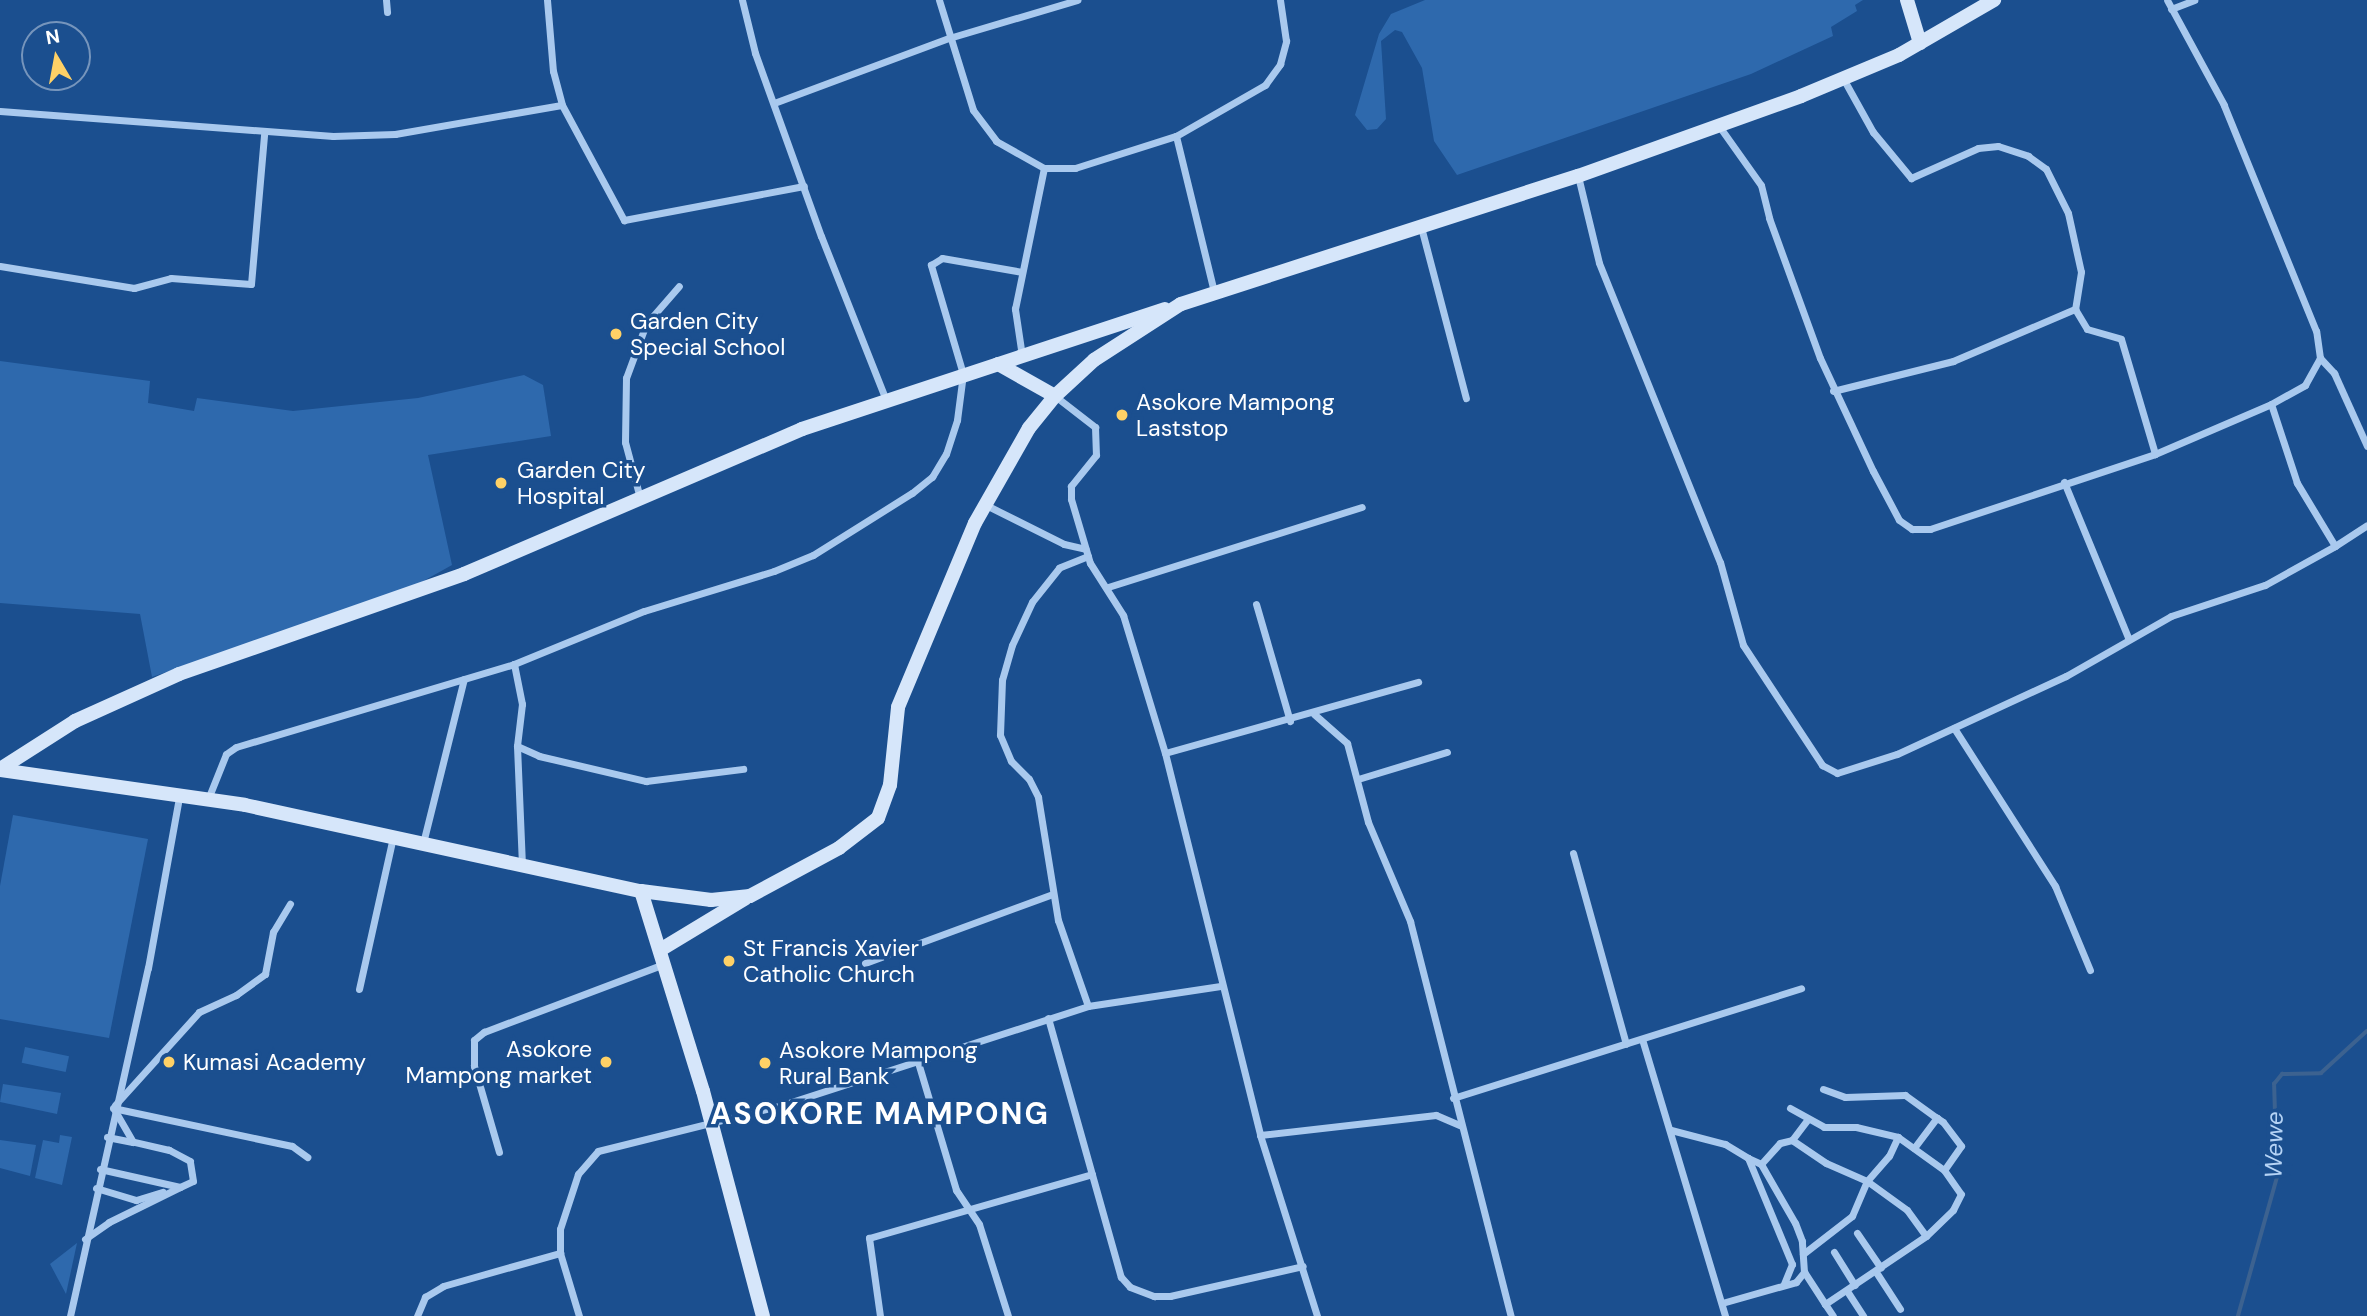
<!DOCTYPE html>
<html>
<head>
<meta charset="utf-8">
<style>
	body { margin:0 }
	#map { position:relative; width:2367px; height:1316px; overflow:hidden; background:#1b4f8f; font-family:"DM Sans",sans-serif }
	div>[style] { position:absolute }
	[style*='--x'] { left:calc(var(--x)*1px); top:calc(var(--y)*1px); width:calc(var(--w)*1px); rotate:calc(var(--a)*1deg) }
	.green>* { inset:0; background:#2e69ad; transform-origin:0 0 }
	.stream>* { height:3.5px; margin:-1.75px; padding:0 1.75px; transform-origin:1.75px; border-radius:1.75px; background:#3c6290 }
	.street>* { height:7px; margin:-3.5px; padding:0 3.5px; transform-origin:3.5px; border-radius:3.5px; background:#a9c9ee }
	.secondary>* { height:14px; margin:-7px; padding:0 7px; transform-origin:7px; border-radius:7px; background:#d6e6fa }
	.dots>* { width:19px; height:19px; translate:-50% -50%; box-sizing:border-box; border:4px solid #1b4f8f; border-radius:50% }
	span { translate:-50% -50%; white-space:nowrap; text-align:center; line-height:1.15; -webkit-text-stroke:7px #1b4f8f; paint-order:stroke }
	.poi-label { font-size:23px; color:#fff }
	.left { translate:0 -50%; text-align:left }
	.right { translate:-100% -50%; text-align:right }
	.water-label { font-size:24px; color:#b5d3f5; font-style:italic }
	.district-label { font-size:30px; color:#fff; font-weight:700; letter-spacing:2px }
	.north { position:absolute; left:21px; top:21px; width:70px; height:70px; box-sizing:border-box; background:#1b4f8f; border:2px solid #7695bc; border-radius:50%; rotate:350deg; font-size:19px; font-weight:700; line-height:28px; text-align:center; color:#fff }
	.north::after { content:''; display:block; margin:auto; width:24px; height:32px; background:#ffd166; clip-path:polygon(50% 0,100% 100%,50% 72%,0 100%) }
</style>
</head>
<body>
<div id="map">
	<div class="green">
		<div style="clip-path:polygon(1425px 0,1863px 0,1855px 5px,1857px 11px,1831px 27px,1833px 36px,1751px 74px,1457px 175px,1434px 141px,1422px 68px,1402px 32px,1395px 30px,1381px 41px,1386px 119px,1377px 129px,1367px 130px,1355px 115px,1379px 34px,1391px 14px)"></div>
		<div style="clip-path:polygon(0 361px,150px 381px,148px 403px,194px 411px,197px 398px,293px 411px,418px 398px,524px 375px,543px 385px,551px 436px,428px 455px,452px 565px,418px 584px,152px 677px,140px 614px,0 603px)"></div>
		<div style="clip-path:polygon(13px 815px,148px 839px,109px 1038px,0 1019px,0 886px)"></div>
		<div style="left:25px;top:1047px;width:45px;height:16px;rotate:12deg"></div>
		<div style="clip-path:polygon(3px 1084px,61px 1093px,57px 1114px,0 1102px)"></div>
		<div style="clip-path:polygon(60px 1135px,72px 1137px,62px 1185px,35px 1178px,43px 1140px,59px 1143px)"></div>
		<div style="clip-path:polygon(0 1140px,36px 1145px,30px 1176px,0 1168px)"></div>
		<div style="clip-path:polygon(77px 1243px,66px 1294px,50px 1264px)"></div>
	</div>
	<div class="stream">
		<div style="--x:2238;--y:1316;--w:144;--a:-74.3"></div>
		<div style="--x:2277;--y:1177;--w:93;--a:-91.8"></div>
		<div style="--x:2274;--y:1084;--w:13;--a:-51"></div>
		<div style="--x:2282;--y:1074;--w:39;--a:-1"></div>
		<div style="--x:2321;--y:1073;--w:62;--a:-42.4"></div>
	</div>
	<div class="street">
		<div style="--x:386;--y:0;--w:12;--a:85"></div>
		<div style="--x:547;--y:0;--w:71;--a:85.2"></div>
		<div style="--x:553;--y:71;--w:35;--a:75"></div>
		<div style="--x:562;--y:105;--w:131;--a:61.7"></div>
		<div style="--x:624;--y:220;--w:183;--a:-10.7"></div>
		<div style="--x:742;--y:0;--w:55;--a:76.2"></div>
		<div style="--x:755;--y:53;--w:195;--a:70.2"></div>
		<div style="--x:821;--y:236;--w:174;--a:68.4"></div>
		<div style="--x:939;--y:0;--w:115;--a:72.8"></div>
		<div style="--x:973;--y:110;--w:39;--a:53"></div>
		<div style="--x:996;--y:141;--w:55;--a:29.4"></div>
		<div style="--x:1044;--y:168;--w:31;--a:0"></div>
		<div style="--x:1075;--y:168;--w:106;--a:-17.6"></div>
		<div style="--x:1176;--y:136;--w:103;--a:-29.8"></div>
		<div style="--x:1265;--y:85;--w:26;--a:-54"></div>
		<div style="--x:1280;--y:64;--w:24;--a:-75"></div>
		<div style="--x:1286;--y:41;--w:41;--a:-98.3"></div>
		<div style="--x:2171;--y:9;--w:25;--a:-21"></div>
		<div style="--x:1844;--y:80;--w:60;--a:60.9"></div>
		<div style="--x:1873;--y:132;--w:60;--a:50.4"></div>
		<div style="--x:1911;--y:178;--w:73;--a:-24.1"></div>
		<div style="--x:1978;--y:148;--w:20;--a:-6"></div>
		<div style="--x:1998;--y:146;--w:32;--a:18"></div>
		<div style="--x:2028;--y:156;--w:22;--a:36"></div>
		<div style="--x:2046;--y:169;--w:49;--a:63.4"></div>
		<div style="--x:2068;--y:213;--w:60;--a:77.6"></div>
		<div style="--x:2081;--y:272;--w:37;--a:99"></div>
		<div style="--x:2075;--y:309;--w:23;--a:59"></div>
		<div style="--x:2087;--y:329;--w:35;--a:16"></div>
		<div style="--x:2121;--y:339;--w:120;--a:73.5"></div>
		<div style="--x:774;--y:103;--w:187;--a:-20.4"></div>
		<div style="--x:949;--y:38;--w:134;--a:-16.5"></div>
		<div style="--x:0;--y:111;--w:334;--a:4.3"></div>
		<div style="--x:333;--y:136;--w:62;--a:-1.8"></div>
		<div style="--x:395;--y:134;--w:169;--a:-9.9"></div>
		<div style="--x:1719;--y:126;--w:72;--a:54.6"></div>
		<div style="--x:1761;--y:185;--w:34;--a:76"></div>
		<div style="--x:1769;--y:218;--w:149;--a:70"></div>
		<div style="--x:1820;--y:358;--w:125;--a:64.9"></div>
		<div style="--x:1873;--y:471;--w:55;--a:62"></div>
		<div style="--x:1899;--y:520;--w:16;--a:35"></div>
		<div style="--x:1912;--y:529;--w:18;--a:0"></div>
		<div style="--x:1930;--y:529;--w:237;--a:-18.4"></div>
		<div style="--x:2155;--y:454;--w:126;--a:-23.3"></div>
		<div style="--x:2271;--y:404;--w:39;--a:-29"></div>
		<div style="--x:2305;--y:385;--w:31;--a:-61"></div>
		<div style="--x:2320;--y:358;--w:27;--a:-98"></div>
		<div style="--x:2316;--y:331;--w:244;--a:-112.2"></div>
		<div style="--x:2224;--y:105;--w:119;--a:-118.5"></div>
		<div style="--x:1176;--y:136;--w:161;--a:76.3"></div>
		<div style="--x:1578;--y:176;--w:89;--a:76.4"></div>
		<div style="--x:1599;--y:263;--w:323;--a:68"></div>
		<div style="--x:1720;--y:562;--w:86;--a:74.5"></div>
		<div style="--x:1743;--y:645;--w:144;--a:56.6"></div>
		<div style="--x:1822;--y:765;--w:17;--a:28"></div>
		<div style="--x:1837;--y:773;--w:63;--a:-17.6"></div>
		<div style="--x:1897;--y:754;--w:186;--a:-24.8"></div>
		<div style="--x:2066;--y:676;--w:121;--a:-29.7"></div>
		<div style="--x:2171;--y:616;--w:99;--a:-18.3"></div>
		<div style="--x:2265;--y:585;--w:80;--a:-29.1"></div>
		<div style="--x:2335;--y:546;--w:74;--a:-121.1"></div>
		<div style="--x:2297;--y:483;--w:83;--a:-108.2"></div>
		<div style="--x:1421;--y:227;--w:177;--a:75.3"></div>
		<div style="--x:0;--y:266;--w:136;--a:9.3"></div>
		<div style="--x:134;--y:288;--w:38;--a:-15"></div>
		<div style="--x:171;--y:278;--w:80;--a:4.3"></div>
		<div style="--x:251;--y:284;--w:151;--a:-85"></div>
		<div style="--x:1022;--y:356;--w:48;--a:-98.5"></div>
		<div style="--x:1015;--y:309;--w:144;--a:-78.4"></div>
		<div style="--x:2320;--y:358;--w:21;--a:47"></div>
		<div style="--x:2334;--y:373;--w:80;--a:65.7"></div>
		<div style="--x:1833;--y:391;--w:124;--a:-14"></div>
		<div style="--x:1953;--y:361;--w:133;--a:-23.1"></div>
		<div style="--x:1055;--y:396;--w:51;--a:37.8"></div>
		<div style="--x:1095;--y:427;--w:28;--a:88"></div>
		<div style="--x:1096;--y:455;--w:40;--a:129"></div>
		<div style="--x:1071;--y:486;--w:13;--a:90"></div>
		<div style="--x:1071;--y:499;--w:67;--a:73.5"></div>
		<div style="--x:1090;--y:563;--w:62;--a:57.6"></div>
		<div style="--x:1123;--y:615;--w:144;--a:73.1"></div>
		<div style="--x:1165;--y:753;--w:394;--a:76"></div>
		<div style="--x:1260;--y:1135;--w:190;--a:72.5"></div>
		<div style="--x:2064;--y:482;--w:168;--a:67.6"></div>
		<div style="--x:640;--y:498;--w:58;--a:-105"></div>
		<div style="--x:625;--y:442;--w:64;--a:-89.1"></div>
		<div style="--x:626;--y:378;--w:58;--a:-69.7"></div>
		<div style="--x:646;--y:324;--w:50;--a:-49"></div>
		<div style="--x:986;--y:505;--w:87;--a:26.6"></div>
		<div style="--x:1064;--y:544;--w:22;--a:13"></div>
		<div style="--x:2335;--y:546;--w:38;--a:-33"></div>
		<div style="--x:1088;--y:556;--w:31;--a:158"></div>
		<div style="--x:1059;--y:568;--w:43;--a:128.5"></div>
		<div style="--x:1032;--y:602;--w:47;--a:114.9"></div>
		<div style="--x:1012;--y:645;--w:36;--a:106"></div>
		<div style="--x:1002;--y:680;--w:55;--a:92.1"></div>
		<div style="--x:1000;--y:735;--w:28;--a:67"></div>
		<div style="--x:1011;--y:761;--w:25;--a:45"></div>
		<div style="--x:1029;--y:779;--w:20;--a:63"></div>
		<div style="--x:1038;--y:797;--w:125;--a:80.8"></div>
		<div style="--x:1058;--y:920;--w:91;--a:70.8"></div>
		<div style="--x:1108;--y:587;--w:266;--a:-17.5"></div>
		<div style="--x:1256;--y:604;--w:122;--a:73.8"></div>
		<div style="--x:514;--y:664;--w:41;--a:78.7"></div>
		<div style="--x:522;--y:704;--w:42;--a:96.8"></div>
		<div style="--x:517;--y:746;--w:118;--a:87.6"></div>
		<div style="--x:1314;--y:714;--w:44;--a:41.3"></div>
		<div style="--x:1347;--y:743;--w:82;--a:75.1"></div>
		<div style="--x:1368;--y:822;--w:108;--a:67"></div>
		<div style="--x:1410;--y:921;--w:408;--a:75.7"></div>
		<div style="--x:1954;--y:728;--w:188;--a:57.4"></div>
		<div style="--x:2055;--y:886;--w:91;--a:67.4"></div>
		<div style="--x:517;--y:746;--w:24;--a:24"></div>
		<div style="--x:539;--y:756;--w:110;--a:13.2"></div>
		<div style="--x:646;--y:781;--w:98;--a:-7.1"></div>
		<div style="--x:1165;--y:753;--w:263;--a:-15.7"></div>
		<div style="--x:1358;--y:779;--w:93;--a:-16.9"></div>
		<div style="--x:208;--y:799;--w:48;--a:-68.2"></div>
		<div style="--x:226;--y:754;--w:12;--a:-35"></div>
		<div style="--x:236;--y:747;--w:290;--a:-16.6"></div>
		<div style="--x:514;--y:664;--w:140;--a:-22.2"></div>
		<div style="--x:644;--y:611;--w:136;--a:-17.1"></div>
		<div style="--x:774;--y:571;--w:42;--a:-22.3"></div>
		<div style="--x:813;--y:555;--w:117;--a:-32.1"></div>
		<div style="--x:912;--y:493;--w:26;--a:-39"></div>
		<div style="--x:932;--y:477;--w:27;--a:-59"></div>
		<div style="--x:946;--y:454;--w:36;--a:-72"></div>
		<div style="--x:957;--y:420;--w:46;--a:-82.6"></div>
		<div style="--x:963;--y:374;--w:114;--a:-106.4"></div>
		<div style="--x:931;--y:265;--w:13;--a:-32"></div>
		<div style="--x:942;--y:258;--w:81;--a:9.9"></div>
		<div style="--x:423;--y:843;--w:169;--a:-76"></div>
		<div style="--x:1573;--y:853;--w:198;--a:74.5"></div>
		<div style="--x:865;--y:963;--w:200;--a:-20.2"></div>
		<div style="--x:359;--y:989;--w:156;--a:-77.4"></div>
		<div style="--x:1048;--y:1018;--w:269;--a:74.3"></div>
		<div style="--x:1121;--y:1277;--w:13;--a:48"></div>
		<div style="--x:1130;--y:1287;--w:26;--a:21"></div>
		<div style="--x:1154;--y:1296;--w:16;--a:0"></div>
		<div style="--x:1170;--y:1296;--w:136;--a:-12.7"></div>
		<div style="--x:1642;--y:1039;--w:289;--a:73.3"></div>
		<div style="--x:917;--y:1059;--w:137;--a:73.4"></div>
		<div style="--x:956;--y:1190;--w:41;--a:55.9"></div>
		<div style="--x:979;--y:1224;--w:96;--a:72.5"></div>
		<div style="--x:1823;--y:1089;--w:23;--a:20"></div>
		<div style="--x:1845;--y:1097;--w:60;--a:-1.9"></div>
		<div style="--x:1905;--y:1095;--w:39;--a:36"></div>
		<div style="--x:1453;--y:1098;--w:365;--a:-17.5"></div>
		<div style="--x:115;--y:1105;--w:125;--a:-47.9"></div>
		<div style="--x:199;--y:1012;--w:41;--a:-24.7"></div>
		<div style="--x:236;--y:995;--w:36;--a:-36"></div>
		<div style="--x:265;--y:974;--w:43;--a:-79.2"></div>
		<div style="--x:273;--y:932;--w:33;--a:-59"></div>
		<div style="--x:1790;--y:1108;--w:39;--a:29"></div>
		<div style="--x:1824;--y:1127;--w:32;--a:0"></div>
		<div style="--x:1856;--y:1127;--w:43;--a:13.4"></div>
		<div style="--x:1898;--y:1137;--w:57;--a:35.7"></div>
		<div style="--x:1944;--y:1170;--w:29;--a:55"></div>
		<div style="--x:1961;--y:1194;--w:18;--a:117"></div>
		<div style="--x:1953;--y:1210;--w:37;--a:136"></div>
		<div style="--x:1926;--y:1236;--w:122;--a:146"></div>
		<div style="--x:1825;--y:1304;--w:38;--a:-123"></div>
		<div style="--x:1671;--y:1130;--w:56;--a:14.5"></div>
		<div style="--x:1725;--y:1144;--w:27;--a:31"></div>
		<div style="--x:1748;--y:1158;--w:115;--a:67.5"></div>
		<div style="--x:1792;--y:1264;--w:22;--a:112"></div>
		<div style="--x:1260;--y:1135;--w:177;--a:-6.5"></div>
		<div style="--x:1436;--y:1115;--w:26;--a:23"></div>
		<div style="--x:107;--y:1137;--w:26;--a:11"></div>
		<div style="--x:1792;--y:1140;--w:25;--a:-53"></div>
		<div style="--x:1914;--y:1148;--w:38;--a:-53"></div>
		<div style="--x:1937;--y:1118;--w:7;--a:34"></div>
		<div style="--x:1943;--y:1122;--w:30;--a:53"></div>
		<div style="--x:1961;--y:1146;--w:29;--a:125"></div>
		<div style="--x:499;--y:1152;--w:90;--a:-106.2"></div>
		<div style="--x:474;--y:1066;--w:26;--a:-90"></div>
		<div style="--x:474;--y:1040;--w:13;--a:-39"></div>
		<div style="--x:484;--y:1032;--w:192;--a:-20.7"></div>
		<div style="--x:1761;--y:1164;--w:28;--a:-48"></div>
		<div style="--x:1780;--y:1143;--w:12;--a:-14"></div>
		<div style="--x:1792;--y:1140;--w:41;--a:34.1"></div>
		<div style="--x:1826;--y:1163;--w:45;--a:23.7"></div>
		<div style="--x:1867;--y:1181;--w:49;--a:35.9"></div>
		<div style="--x:1907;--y:1210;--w:32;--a:54"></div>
		<div style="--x:100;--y:1169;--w:82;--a:12.7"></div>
		<div style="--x:180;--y:1187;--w:14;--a:-25"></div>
		<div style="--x:193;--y:1181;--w:20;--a:-99"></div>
		<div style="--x:190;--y:1161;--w:24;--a:-152"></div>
		<div style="--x:169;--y:1150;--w:37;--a:-167"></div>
		<div style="--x:133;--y:1142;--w:39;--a:-120"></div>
		<div style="--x:113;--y:1108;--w:183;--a:12"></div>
		<div style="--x:292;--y:1146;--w:19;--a:36"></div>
		<div style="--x:96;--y:1188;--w:42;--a:16.7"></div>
		<div style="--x:136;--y:1200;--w:28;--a:-17"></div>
		<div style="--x:1857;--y:1233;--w:42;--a:55.6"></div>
		<div style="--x:85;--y:1239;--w:29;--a:-35"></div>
		<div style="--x:109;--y:1222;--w:79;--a:-26.2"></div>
		<div style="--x:1834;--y:1252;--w:39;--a:58"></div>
		<div style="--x:1803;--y:1254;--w:62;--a:-37.8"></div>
		<div style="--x:1852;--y:1216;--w:38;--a:-67"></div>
		<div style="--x:1867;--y:1181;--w:33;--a:-49"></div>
		<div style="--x:1889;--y:1156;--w:21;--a:-65"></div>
		<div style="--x:1876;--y:1272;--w:44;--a:57"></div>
		<div style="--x:1847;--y:1291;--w:30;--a:57"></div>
		<div style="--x:1722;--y:1303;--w:77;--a:-15.8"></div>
		<div style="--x:1796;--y:1282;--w:13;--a:-51"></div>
		<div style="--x:1804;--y:1272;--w:31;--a:-94"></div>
		<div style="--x:1802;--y:1241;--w:19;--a:-111"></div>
		<div style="--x:1795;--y:1223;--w:68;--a:-120"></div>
		<div style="--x:1761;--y:1164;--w:14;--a:-155"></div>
		<div style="--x:1825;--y:1304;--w:14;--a:56"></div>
		<div style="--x:70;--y:1316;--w:357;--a:-77.4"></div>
		<div style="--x:148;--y:968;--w:174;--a:-79.7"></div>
		<div style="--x:417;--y:1316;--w:21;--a:-67"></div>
		<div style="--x:425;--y:1297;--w:21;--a:-31"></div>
		<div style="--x:443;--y:1286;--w:122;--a:-15.8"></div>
		<div style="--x:579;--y:1316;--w:66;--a:-106.8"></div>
		<div style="--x:560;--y:1253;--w:24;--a:-90"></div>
		<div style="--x:560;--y:1229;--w:58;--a:-71.9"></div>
		<div style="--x:578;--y:1174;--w:30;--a:-49"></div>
		<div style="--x:598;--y:1151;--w:190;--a:-14"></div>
		<div style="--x:782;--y:1105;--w:322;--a:-17.9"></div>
		<div style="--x:1088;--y:1006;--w:134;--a:-8.6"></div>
		<div style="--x:880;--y:1316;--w:79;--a:-98"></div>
		<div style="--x:869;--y:1238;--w:232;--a:-16"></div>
	</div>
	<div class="secondary">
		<div style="--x:1907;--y:0;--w:45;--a:73.2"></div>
		<div style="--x:998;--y:364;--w:65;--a:29.3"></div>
		<div style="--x:0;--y:769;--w:89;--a:-32.6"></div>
		<div style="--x:75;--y:721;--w:114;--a:-24.3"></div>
		<div style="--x:179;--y:674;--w:302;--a:-19.3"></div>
		<div style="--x:464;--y:574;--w:368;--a:-23.2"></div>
		<div style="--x:802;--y:429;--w:382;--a:-18.3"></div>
		<div style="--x:0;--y:770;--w:247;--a:8.1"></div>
		<div style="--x:245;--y:805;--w:405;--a:12.3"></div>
		<div style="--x:641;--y:891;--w:71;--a:7.3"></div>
		<div style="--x:711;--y:900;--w:39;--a:-6"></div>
		<div style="--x:750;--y:896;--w:101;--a:-28.3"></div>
		<div style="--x:839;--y:848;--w:49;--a:-37.6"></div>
		<div style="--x:878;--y:818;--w:35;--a:-70"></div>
		<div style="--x:890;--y:785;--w:78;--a:-84.1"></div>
		<div style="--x:898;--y:707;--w:199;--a:-67.3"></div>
		<div style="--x:975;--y:523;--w:109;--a:-60.4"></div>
		<div style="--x:1029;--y:428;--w:41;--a:-50.9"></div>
		<div style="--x:1055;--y:396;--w:53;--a:-42.7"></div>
		<div style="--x:1094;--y:360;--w:103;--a:-32.8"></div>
		<div style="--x:1181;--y:304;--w:417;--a:-17.9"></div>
		<div style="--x:1578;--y:176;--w:237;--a:-19.7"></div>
		<div style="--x:1801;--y:96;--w:106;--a:-22.7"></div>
		<div style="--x:1899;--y:55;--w:110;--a:-30.1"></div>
		<div style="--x:641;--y:891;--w:209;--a:72.8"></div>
		<div style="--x:703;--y:1091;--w:233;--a:75.1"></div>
		<div style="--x:660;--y:950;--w:100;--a:-31.2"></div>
	</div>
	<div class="dots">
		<div style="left:616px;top:334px;background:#ffd166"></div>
		<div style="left:1122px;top:415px;background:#ffd166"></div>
		<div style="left:501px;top:483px;background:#ffd166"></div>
		<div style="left:729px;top:961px;background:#ffd166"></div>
		<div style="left:169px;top:1062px;background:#ffd166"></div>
		<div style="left:606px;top:1062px;background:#ffd166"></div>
		<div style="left:765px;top:1063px;background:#ffd166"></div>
	</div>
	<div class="poi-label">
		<span class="left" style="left:630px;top:334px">Garden City<br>Special School</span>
		<span class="left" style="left:1136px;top:415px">Asokore Mampong<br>Laststop</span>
		<span class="left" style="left:517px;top:483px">Garden City<br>Hospital</span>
		<span class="left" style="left:743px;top:961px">St Francis Xavier<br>Catholic Church</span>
		<span class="right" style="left:592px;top:1062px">Asokore<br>Mampong market</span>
		<span class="left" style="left:779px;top:1063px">Asokore Mampong<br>Rural Bank</span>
		<span class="left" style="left:183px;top:1062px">Kumasi Academy</span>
	</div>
	<div class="water-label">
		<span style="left:2274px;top:1145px;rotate:-89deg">Wewe</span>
	</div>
	<div class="district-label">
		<span style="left:880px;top:1114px">ASOKORE MAMPONG</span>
	</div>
	<div class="north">N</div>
</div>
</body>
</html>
